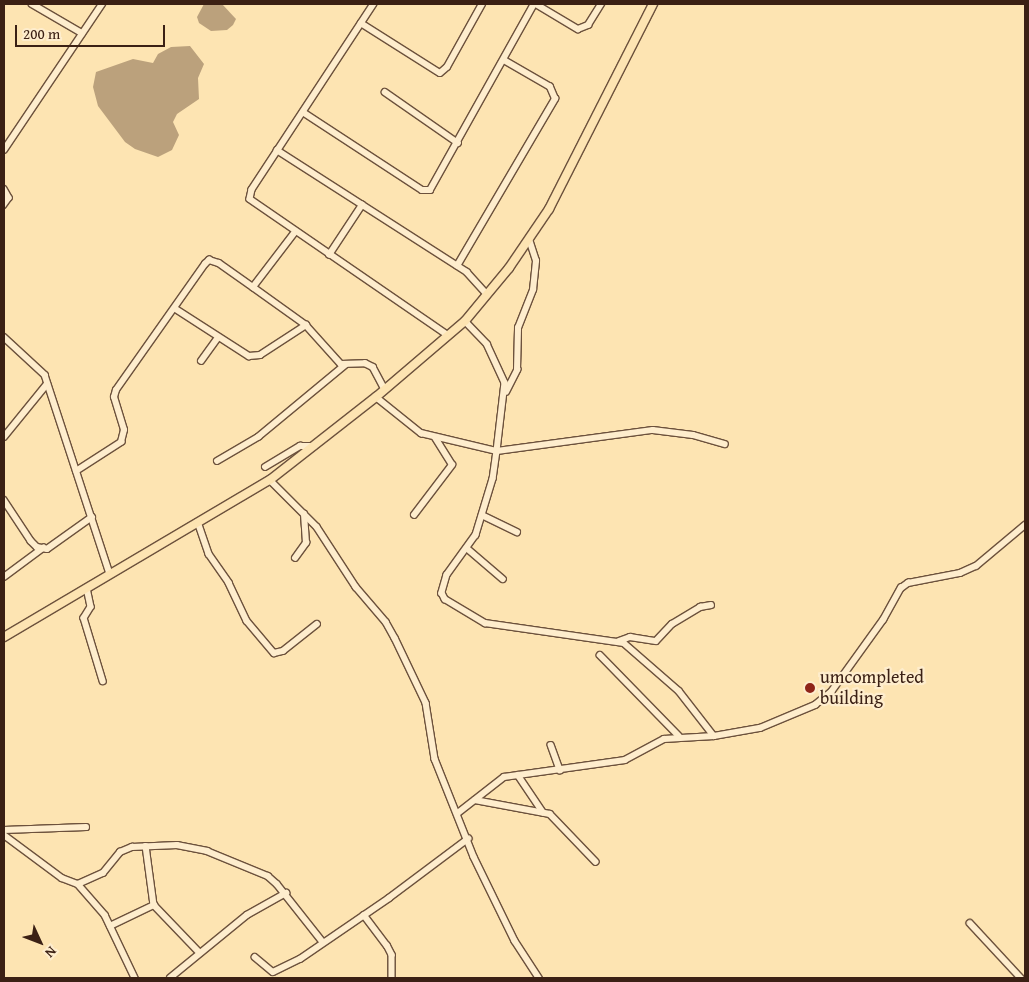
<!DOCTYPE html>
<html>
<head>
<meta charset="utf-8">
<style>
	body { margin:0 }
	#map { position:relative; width:1029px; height:982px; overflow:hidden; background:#fde4b2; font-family:"Gentium Book Plus",serif }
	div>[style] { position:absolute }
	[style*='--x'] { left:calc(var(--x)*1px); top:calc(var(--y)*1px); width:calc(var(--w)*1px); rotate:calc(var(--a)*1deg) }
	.water>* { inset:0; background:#bba17c }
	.roads { filter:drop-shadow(1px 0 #6c513c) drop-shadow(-1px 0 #6c513c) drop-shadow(0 1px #6c513c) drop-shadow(0 -1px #6c513c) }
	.minor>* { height:5.5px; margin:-2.75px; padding:0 2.75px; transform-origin:2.75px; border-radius:2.75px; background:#feedcd }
	.major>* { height:8px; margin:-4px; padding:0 4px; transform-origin:4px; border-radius:4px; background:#fde4b2 }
	.dots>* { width:14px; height:14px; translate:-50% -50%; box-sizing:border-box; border:2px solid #feedcd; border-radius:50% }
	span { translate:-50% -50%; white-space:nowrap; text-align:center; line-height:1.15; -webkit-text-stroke:4.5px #feedcd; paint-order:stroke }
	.poi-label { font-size:18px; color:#3b2014 }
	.left { translate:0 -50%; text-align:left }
	.frame { position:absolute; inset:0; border:5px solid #3b2014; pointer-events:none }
	.north { position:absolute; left:15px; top:917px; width:50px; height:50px; -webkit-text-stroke:4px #feedcd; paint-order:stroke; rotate:133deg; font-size:14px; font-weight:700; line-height:20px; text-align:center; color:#3b2014 }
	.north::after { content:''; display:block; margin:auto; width:18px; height:22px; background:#3b2014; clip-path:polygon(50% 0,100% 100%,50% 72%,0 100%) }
	.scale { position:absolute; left:15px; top:25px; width:150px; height:22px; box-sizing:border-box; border:2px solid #3b2014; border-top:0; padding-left:6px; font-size:15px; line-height:18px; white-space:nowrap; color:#3b2014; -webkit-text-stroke:4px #feedcd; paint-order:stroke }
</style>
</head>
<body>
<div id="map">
	<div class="water">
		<div style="clip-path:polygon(204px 4px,222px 4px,236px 19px,233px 25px,227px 30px,211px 31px,199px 23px,197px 17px)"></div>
		<div style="clip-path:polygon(190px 46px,204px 64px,198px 78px,199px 99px,177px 114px,173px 122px,179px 135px,172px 150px,158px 157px,135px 149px,125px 142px,98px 106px,93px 87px,96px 72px,133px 59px,153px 63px,158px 54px,171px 47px)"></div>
	</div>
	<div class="roads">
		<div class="minor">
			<div style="--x:32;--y:4;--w:58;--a:30.1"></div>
			<div style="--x:374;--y:4;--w:222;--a:123.3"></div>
			<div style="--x:252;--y:190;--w:9;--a:103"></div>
			<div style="--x:250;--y:199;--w:240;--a:34.5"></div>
			<div style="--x:536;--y:4;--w:49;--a:30.8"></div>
			<div style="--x:578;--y:29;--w:11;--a:-22"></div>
			<div style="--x:588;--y:25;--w:25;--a:-58"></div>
			<div style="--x:361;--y:23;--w:93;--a:32.3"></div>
			<div style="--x:440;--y:73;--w:9;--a:-41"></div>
			<div style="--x:447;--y:67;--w:72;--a:-60.9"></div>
			<div style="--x:385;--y:92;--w:89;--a:34.9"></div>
			<div style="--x:303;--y:112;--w:142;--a:33.2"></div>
			<div style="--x:422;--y:190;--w:8;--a:0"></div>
			<div style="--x:430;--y:190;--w:213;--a:-60.8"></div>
			<div style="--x:4;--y:150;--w:176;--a:-56.1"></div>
			<div style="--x:277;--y:150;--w:226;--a:32.7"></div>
			<div style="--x:467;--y:272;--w:30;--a:48"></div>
			<div style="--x:4;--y:189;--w:10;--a:61"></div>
			<div style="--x:9;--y:198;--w:9;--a:126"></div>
			<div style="--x:329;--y:255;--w:60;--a:-56.6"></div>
			<div style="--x:457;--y:266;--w:194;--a:-59.6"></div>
			<div style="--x:555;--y:99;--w:13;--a:-113"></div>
			<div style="--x:550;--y:87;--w:52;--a:-150"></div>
			<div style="--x:253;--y:287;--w:65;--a:35.6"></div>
			<div style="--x:306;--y:325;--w:52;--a:48.1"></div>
			<div style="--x:341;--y:364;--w:24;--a:-2"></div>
			<div style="--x:365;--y:363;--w:9;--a:27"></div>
			<div style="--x:373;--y:367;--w:26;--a:62"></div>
			<div style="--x:176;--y:309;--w:87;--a:32.8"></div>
			<div style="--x:249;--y:356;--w:11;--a:-5"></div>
			<div style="--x:260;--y:355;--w:55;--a:-33.1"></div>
			<div style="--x:465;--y:321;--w:32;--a:46"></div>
			<div style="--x:487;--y:344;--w:43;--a:65.2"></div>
			<div style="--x:505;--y:383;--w:68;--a:96.7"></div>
			<div style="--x:497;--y:451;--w:157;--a:-7.7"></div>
			<div style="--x:653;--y:430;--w:40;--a:7.1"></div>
			<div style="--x:693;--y:435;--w:33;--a:16"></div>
			<div style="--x:4;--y:337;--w:56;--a:42.8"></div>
			<div style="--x:45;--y:375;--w:209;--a:71.9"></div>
			<div style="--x:201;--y:361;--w:29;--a:-54"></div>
			<div style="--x:506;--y:392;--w:25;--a:-63"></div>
			<div style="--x:517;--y:370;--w:42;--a:-88.6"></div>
			<div style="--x:518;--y:328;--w:41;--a:-68.5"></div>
			<div style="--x:533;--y:290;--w:29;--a:-84"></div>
			<div style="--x:536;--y:261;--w:23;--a:-108"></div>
			<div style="--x:376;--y:397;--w:58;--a:38.7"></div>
			<div style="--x:421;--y:433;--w:78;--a:13.3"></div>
			<div style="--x:497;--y:451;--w:28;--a:98"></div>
			<div style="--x:493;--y:479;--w:59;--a:106.9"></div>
			<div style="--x:476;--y:535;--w:49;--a:125.9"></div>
			<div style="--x:447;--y:575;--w:19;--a:106"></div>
			<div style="--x:442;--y:593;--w:7;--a:63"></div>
			<div style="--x:445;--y:599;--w:47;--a:31"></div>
			<div style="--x:485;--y:623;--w:140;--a:8.2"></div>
			<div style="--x:624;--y:643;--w:73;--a:41.1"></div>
			<div style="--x:679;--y:691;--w:57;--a:52.1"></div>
			<div style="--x:4;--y:437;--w:68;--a:-50.9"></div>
			<div style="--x:217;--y:461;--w:48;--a:-30.3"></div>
			<div style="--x:258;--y:437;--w:113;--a:-39.6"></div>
			<div style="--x:265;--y:467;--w:41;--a:-31"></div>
			<div style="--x:300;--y:446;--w:14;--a:0"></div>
			<div style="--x:76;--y:471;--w:54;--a:-32.8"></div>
			<div style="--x:121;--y:442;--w:12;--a:-76"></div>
			<div style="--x:124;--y:430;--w:34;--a:-107"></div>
			<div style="--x:114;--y:397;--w:7;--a:-74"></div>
			<div style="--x:116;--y:390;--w:154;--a:-54.8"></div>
			<div style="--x:205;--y:264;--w:6;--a:-45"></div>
			<div style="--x:209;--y:260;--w:10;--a:17"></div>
			<div style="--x:219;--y:263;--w:42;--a:35.2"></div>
			<div style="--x:253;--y:287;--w:69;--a:-52.6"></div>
			<div style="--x:270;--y:480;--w:66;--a:45"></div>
			<div style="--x:317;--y:527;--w:72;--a:57"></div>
			<div style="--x:356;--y:587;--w:46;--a:49.4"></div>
			<div style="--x:386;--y:622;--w:18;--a:61"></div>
			<div style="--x:395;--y:638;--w:72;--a:64.5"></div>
			<div style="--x:426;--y:703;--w:57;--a:80.9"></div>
			<div style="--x:435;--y:759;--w:105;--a:68.3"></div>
			<div style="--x:474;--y:857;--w:93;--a:64"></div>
			<div style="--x:515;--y:941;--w:44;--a:57"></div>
			<div style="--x:4;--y:500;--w:49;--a:56.6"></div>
			<div style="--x:31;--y:541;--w:8;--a:45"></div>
			<div style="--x:37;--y:547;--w:10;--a:11"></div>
			<div style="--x:47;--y:549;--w:55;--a:-35.4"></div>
			<div style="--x:414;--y:515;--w:63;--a:-52.8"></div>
			<div style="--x:452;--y:465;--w:32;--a:-122"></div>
			<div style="--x:482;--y:515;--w:39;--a:26"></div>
			<div style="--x:198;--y:522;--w:34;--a:71"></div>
			<div style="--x:209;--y:554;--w:35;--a:55"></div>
			<div style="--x:229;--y:583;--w:42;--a:64.7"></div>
			<div style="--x:247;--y:621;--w:42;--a:49.8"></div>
			<div style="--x:274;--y:653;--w:9;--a:-13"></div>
			<div style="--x:283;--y:651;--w:43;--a:-38.5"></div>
			<div style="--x:468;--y:549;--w:46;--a:40.6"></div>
			<div style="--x:295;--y:558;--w:19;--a:-54"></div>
			<div style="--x:306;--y:543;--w:29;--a:-94"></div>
			<div style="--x:4;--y:577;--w:49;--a:-36.6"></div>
			<div style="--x:87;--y:588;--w:19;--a:78"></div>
			<div style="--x:91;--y:607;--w:13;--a:122"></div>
			<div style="--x:84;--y:618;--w:66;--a:73.2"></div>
			<div style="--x:619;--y:641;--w:12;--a:-20"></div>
			<div style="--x:630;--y:637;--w:26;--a:9"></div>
			<div style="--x:656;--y:641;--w:23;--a:-47"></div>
			<div style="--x:672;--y:624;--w:33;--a:-31"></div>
			<div style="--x:700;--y:607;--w:11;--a:-10"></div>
			<div style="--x:600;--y:655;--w:113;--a:45.7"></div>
			<div style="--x:551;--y:745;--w:27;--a:70"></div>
			<div style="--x:518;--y:775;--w:45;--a:56"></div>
			<div style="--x:475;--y:800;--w:76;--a:10.6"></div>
			<div style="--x:550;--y:814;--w:66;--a:46.2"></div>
			<div style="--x:458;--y:813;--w:58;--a:-38"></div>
			<div style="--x:504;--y:777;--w:122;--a:-8"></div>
			<div style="--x:625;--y:760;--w:44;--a:-28.3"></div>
			<div style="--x:664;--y:739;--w:50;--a:-3.4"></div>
			<div style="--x:714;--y:736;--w:47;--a:-9.9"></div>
			<div style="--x:760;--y:728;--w:60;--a:-22.7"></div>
			<div style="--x:815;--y:705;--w:21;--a:-39"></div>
			<div style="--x:831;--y:692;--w:89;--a:-54.2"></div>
			<div style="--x:883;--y:620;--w:37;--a:-61"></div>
			<div style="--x:901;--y:588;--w:9;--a:-36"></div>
			<div style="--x:908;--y:583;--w:53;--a:-10.9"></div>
			<div style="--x:960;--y:573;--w:17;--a:-24"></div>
			<div style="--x:976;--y:566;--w:64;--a:-39.9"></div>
			<div style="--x:4;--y:830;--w:82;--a:-2.1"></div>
			<div style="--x:4;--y:835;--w:72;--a:36.6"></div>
			<div style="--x:62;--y:878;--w:17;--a:21"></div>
			<div style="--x:78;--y:884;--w:27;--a:-24"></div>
			<div style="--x:103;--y:873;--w:27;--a:-51"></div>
			<div style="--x:120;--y:852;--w:13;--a:-23"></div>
			<div style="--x:132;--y:847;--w:45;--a:-2.5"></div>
			<div style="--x:177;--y:845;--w:31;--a:11"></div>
			<div style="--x:207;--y:851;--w:66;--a:22.3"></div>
			<div style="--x:268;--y:876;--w:12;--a:42"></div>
			<div style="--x:277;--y:884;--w:74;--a:51.6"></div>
			<div style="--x:146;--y:846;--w:60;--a:82.3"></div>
			<div style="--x:78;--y:884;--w:41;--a:48.9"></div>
			<div style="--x:105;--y:915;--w:70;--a:64.5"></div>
			<div style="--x:364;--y:915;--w:38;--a:53"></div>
			<div style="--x:387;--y:945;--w:11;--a:63"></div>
			<div style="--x:392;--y:955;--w:23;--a:90"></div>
			<div style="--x:970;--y:923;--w:75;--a:47.2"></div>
			<div style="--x:110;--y:926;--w:49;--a:-25.5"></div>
			<div style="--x:154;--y:905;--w:66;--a:46.2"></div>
			<div style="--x:255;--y:957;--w:23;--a:40"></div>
			<div style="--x:273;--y:972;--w:30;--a:-26"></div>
			<div style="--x:300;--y:959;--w:108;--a:-34.4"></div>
			<div style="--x:389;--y:898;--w:99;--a:-36.8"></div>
			<div style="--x:170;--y:978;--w:99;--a:-39.3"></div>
			<div style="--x:247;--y:915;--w:45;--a:-29.4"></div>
		</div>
		<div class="major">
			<div style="--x:4;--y:637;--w:309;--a:-30.6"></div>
			<div style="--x:270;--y:480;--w:135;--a:-38.1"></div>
			<div style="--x:376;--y:397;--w:117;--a:-40.5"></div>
			<div style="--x:465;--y:321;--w:69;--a:-50.3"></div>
			<div style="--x:509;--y:268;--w:71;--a:-55.9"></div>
			<div style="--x:549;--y:209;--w:230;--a:-63.1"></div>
		</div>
	</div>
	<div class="dots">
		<div style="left:810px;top:688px;background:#8f2418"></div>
	</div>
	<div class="poi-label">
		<span class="left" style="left:820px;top:688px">umcompleted<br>building</span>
	</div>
	<div class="frame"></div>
	<div class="north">N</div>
	<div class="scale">200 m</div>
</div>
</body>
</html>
